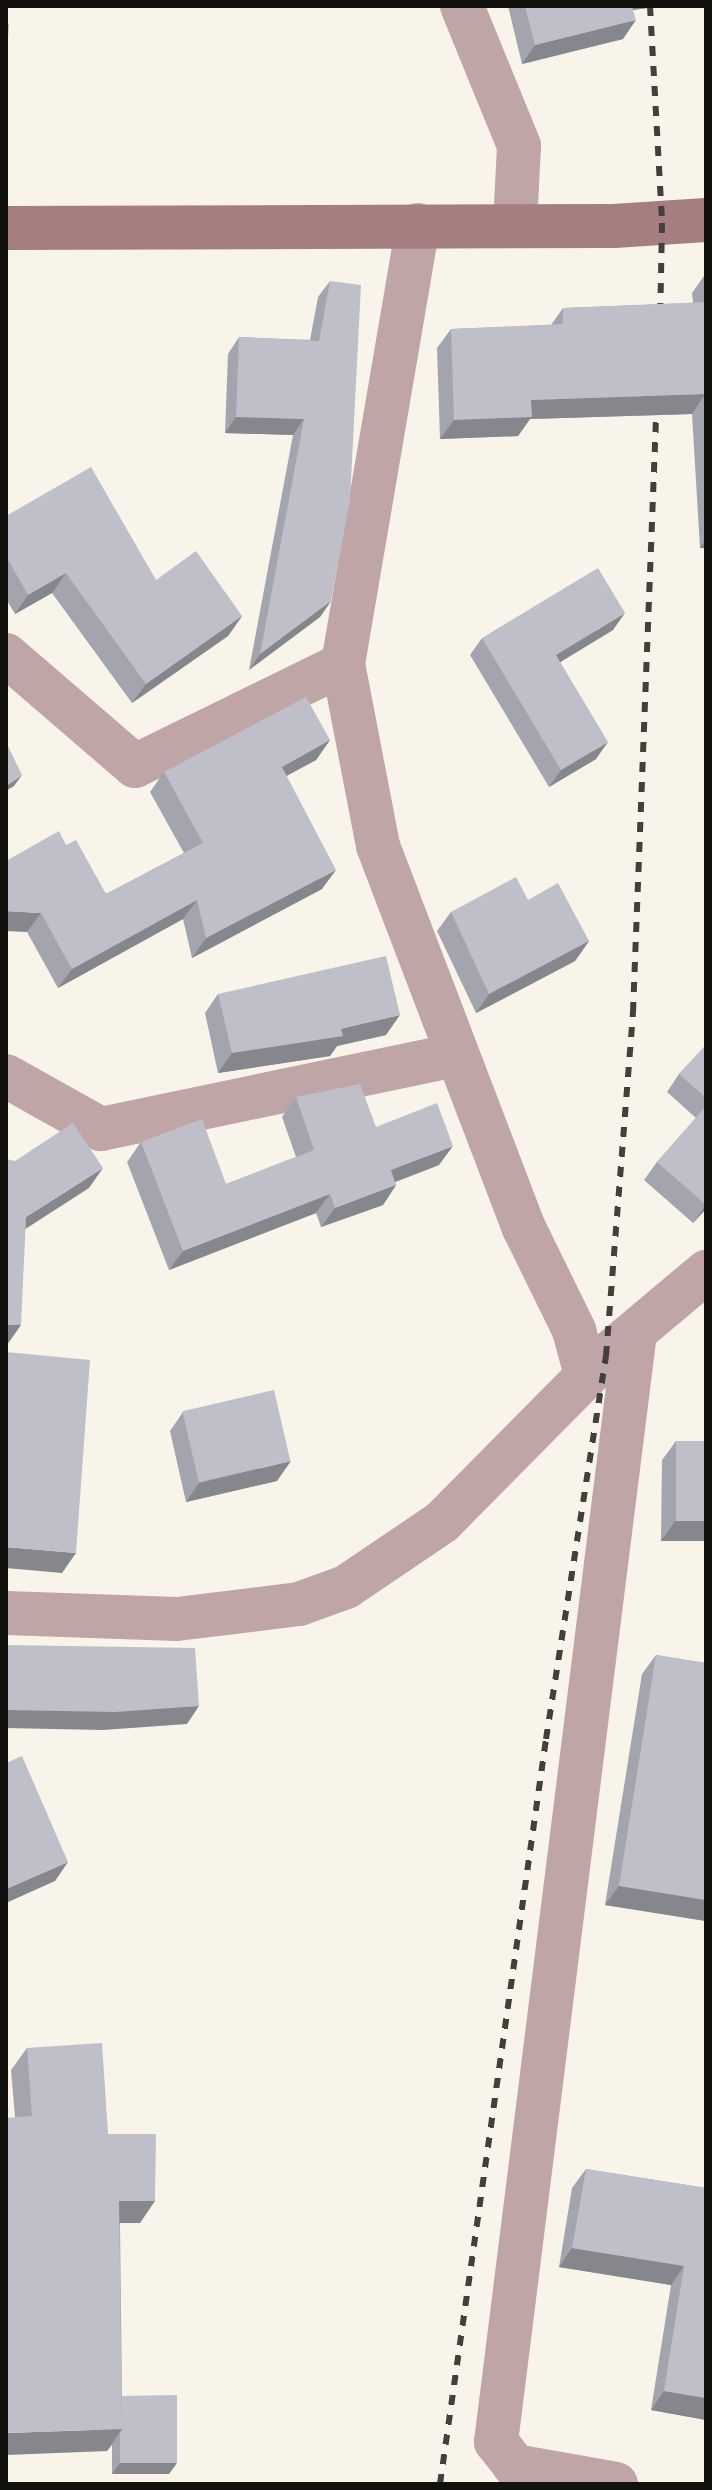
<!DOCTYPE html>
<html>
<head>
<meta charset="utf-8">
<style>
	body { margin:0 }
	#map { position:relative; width:712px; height:2490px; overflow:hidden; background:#f8f4e9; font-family:Montserrat,sans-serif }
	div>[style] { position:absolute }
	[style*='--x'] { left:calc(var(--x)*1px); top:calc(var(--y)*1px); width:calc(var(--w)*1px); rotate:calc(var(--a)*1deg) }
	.street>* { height:44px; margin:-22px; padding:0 22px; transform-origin:22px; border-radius:22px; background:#c0a5a6 }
	.secondary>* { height:44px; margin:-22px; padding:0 22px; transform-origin:22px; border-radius:22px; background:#a57f80 }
	.rail>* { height:6px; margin-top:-3px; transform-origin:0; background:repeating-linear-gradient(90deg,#43403c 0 10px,transparent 0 20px) }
	.wall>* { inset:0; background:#a4a4ae }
	.shaded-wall>* { inset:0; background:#86868d }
	.building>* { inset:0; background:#bfbfca; transform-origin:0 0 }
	span { translate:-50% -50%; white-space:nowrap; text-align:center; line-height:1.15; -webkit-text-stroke:8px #f8f4e9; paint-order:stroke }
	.frame { position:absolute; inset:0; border:8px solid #12100d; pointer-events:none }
</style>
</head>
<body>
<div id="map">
	<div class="street">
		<div style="--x:462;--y:6;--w:151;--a:67.8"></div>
		<div style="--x:519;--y:146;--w:79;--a:92.9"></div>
		<div style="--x:418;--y:225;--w:445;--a:99.7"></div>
		<div style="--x:343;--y:664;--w:185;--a:79.1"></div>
		<div style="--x:378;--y:846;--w:409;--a:69.1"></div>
		<div style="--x:524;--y:1228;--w:114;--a:63.9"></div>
		<div style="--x:574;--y:1330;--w:47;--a:75.1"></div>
		<div style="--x:6;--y:655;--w:170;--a:40.7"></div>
		<div style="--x:135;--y:766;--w:232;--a:-26.1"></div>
		<div style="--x:6;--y:1076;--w:109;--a:29.2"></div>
		<div style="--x:101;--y:1129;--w:361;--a:-11.8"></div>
		<div style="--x:6;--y:1613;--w:171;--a:2"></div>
		<div style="--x:177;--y:1619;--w:123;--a:-7"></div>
		<div style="--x:299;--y:1604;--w:50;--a:-19.9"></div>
		<div style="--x:346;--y:1587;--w:116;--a:-34.1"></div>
		<div style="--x:442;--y:1522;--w:233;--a:-45.3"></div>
		<div style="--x:606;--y:1356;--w:131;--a:-40"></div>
		<div style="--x:616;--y:2484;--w:103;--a:-169.9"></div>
		<div style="--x:515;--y:2466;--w:31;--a:-128"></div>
		<div style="--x:496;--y:2442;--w:1118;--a:-82.86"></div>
	</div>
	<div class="secondary">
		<div style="--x:6;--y:228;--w:608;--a:-0.19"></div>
		<div style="--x:614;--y:226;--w:92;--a:-3.7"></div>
	</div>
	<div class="rail">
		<div style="--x:650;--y:6;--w:217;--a:86.8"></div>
		<div style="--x:662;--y:223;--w:103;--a:91.1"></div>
		<div style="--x:440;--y:2484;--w:753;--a:-81.9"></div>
		<div style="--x:546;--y:1739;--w:388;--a:-81.1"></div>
		<div style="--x:606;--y:1356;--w:345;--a:-85.5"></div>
		<div style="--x:633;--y:1012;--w:618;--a:-87.78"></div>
	</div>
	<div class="wall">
		<div style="clip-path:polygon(508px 6px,663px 6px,633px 10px,623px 39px,522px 64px)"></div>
		<div style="clip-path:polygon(706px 273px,706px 548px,700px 548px,692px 414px,530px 419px,518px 436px,440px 439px,437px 348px,451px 329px,551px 325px,563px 308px,693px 303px,692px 293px)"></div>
		<div style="clip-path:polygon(330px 281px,331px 601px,320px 617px,249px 670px,293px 435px,225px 433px,228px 354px,239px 337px,310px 340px,318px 297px)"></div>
		<div style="clip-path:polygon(6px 516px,156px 580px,242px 616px,228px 636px,132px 703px,52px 593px,15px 614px,6px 599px)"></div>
		<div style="clip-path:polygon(613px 630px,560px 662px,596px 759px,549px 787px,470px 655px,482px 638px)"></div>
		<div style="clip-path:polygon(330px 740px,316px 760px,286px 776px,322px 889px,192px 958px,183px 919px,58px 988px,27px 932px,66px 845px,106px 894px,184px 853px,150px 792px,164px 772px)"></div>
		<div style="clip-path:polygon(528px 900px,589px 941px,575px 961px,476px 1013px,437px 931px,451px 912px)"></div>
		<div style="clip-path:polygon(218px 994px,386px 1035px,337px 1046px,330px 1056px,218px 1073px,205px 1013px)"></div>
		<div style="clip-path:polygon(706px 1045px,706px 1209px,693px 1223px,644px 1180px,657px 1162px,696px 1118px,667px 1092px,679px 1074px)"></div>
		<div style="clip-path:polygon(296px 1097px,376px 1127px,439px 1165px,395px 1182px,396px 1185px,383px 1205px,321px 1227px,316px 1213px,169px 1270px,127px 1162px,141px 1142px,226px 1184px,296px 1157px,282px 1117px)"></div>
		<div style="clip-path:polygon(183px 1412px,277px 1481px,186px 1502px,170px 1431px)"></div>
		<div style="clip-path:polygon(676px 1441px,706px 1441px,706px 1541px,661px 1541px,662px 1460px)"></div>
		<div style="clip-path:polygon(656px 1655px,706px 1663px,706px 1921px,605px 1905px,642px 1674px)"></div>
		<div style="clip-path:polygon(27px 2048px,108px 2134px,140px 2223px,120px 2223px,122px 2396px,169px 2474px,112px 2474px,112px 2445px,107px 2451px,15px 2117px,11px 2070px)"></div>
		<div style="clip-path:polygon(586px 2169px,706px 2188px,706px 2420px,651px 2410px,671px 2285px,559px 2267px,572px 2188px)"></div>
	</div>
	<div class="shaded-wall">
		<div style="clip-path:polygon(620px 6px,663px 6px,616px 12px)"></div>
		<div style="clip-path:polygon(636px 20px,623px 39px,522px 64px,535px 45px)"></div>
		<div style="clip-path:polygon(705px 394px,692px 414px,530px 419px,518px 436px,440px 439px,454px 420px,531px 400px)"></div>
		<div style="clip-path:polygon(236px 417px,304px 419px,293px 435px,225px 433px)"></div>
		<div style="clip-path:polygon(706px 540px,706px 548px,700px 548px)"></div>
		<div style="clip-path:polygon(66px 573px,52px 593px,15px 614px,28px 595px)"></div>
		<div style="clip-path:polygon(331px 601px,320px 617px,249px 670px,260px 654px)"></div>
		<div style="clip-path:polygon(625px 613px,613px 630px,544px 672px,556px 655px)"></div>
		<div style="clip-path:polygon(242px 616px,228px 636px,132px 703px,146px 684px)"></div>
		<div style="clip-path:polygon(330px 740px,316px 760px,268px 786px,282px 767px)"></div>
		<div style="clip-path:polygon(608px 742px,596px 759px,549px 787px,561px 770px)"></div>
		<div style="clip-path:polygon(22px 775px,14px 786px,6px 791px,6px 786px)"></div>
		<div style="clip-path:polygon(336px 870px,322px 889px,192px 958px,206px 938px)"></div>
		<div style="clip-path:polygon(197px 900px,183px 919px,58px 988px,72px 969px)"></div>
		<div style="clip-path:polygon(6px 911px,41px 913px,27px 932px,6px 931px)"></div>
		<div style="clip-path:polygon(589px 941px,575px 961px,476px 1013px,489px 994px)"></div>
		<div style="clip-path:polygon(400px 1015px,386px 1035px,337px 1046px,330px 1056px,218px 1073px,232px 1053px)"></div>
		<div style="clip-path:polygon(453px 1146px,439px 1165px,377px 1189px,391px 1170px)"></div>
		<div style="clip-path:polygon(103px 1168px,89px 1188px,13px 1237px,26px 1217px)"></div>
		<div style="clip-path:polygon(396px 1185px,383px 1205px,321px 1227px,335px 1208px)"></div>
		<div style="clip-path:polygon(330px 1194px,316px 1213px,169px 1270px,183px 1251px)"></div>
		<div style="clip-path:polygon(706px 1205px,706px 1209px,693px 1223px)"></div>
		<div style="clip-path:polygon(6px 1325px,21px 1325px,7px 1345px,6px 1345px)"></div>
		<div style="clip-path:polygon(291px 1461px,277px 1481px,186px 1502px,199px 1483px)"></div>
		<div style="clip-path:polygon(675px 1521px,706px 1521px,706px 1541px,661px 1541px)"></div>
		<div style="clip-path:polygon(6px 1547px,76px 1553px,62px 1573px,6px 1568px)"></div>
		<div style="clip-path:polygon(199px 1706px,187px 1724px,103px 1730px,6px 1728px,6px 1710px)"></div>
		<div style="clip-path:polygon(68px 1862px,55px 1881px,6px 1903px,6px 1889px)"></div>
		<div style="clip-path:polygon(619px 1886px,706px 1900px,706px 1921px,605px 1905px)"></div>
		<div style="clip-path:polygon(119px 2201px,155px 2201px,140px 2223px,104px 2223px)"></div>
		<div style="clip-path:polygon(572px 2248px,684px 2266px,671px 2285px,559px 2267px)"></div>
		<div style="clip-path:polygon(664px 2391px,706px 2398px,706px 2420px,651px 2410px)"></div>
		<div style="clip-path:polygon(122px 2429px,107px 2451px,6px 2455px,6px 2433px)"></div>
		<div style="clip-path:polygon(120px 2463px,177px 2463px,169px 2474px,112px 2474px)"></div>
	</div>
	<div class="building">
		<div style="clip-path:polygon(525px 6px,632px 6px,636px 20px,535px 45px)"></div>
		<div style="clip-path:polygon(6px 24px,9px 24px,6px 67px)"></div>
		<div style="clip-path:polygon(330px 281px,361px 285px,350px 500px,331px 601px,260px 654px,304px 419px,236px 417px,239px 337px,319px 341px)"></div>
		<div style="clip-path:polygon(706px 302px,706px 407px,705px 394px,531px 400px,532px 417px,454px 420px,451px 329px,563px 324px,563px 308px)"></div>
		<div style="clip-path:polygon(91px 467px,156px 580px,196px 551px,242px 616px,146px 684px,66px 573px,28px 595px,6px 556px,6px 516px)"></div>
		<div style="clip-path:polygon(598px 568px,625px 613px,556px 655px,608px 742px,561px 770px,482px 638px)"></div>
		<div style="clip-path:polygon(306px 697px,330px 740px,282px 767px,336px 870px,206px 938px,197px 900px,72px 969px,41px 913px,6px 911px,6px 861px,59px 831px,66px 845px,76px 840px,106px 894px,203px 843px,164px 772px)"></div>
		<div style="clip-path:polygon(6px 742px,22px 775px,6px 786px)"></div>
		<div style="clip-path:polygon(516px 877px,528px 900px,558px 883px,589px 941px,489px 994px,451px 912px)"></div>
		<div style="clip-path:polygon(386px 956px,400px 1015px,341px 1029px,343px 1036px,232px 1053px,218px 994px)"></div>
		<div style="clip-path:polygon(706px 1045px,706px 1098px,679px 1074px)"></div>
		<div style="clip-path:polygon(360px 1084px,376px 1127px,437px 1103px,453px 1146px,391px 1170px,396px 1185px,335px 1208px,330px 1194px,183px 1251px,141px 1142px,202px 1119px,226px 1184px,314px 1150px,296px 1097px)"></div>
		<div style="clip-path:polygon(706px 1106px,706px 1205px,657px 1162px)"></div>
		<div style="clip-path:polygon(73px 1123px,103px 1168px,26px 1217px,21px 1325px,6px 1325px,6px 1159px,15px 1161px)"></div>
		<div style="clip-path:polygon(6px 1352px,90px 1360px,76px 1553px,6px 1547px)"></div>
		<div style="left:274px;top:1390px;width:73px;height:94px;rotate:77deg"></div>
		<div style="left:676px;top:1441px;width:30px;height:80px"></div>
		<div style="clip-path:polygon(6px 1645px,195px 1648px,199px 1706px,115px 1712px,6px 1710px)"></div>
		<div style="clip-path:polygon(656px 1655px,706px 1663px,706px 1900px,619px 1886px)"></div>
		<div style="clip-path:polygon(22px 1756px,68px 1862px,6px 1889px,6px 1763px)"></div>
		<div style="clip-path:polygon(102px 2043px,108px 2134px,156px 2134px,155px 2201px,119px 2201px,122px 2429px,6px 2433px,6px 2118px,32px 2116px,27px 2048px)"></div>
		<div style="clip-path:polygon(586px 2169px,706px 2188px,706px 2398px,664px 2391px,684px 2266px,572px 2248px)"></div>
		<div style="clip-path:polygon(177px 2395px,177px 2463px,120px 2463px,120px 2433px,122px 2429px,122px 2396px)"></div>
	</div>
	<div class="frame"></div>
</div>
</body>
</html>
